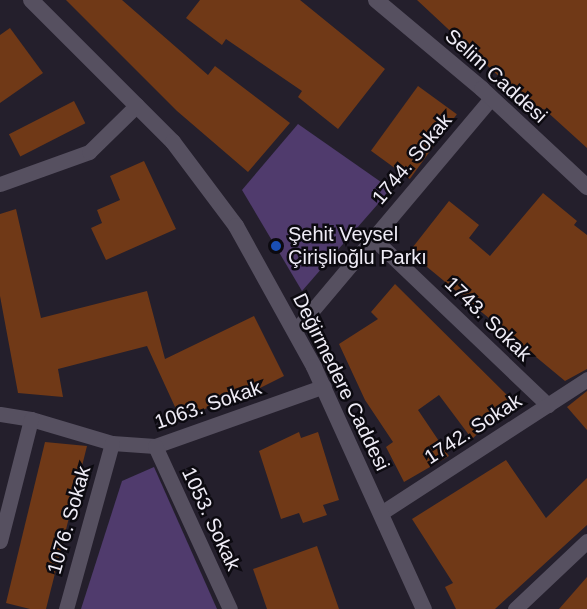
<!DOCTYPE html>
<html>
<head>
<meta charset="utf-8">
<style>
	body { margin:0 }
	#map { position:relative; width:587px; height:609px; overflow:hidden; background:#241f2c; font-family:Helvetica,sans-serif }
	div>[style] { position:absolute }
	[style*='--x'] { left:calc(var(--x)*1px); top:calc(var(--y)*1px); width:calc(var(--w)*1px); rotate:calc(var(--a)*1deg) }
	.green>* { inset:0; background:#503b6d }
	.building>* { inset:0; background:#703917; transform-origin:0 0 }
	.minor>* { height:15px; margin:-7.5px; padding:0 7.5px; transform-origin:7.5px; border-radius:7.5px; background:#565060 }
	.tertiary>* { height:16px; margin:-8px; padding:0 8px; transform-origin:8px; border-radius:8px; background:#565060 }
	.secondary>* { height:16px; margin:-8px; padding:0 8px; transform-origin:8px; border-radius:8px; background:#565060 }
	.dots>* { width:16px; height:16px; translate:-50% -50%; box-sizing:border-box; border:3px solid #0c0a10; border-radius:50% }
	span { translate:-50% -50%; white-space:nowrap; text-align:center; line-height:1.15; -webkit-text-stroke:5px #0c0a10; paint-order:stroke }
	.street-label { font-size:20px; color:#efecf6 }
	.poi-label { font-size:20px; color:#efecf6 }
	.left { translate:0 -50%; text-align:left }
</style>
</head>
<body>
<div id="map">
	<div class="green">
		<div style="clip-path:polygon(298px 124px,391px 189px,302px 291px,242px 190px)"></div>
		<div style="clip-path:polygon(154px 467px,217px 609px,81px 609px,122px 481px)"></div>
	</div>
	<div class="building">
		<div style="clip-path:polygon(66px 0,122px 0,208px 75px,215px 66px,290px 123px,248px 172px,177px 111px)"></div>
		<div style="clip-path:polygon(200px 0,300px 0,385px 69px,338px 129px,298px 97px,302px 91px,226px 39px,222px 45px,186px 18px)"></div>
		<div style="clip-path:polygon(417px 0,587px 0,587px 148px,544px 109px,536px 111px)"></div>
		<div style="clip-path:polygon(10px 28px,43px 73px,0 103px,0 35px)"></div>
		<div style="left:418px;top:86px;width:48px;height:80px;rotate:36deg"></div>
		<div style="left:74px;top:101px;width:25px;height:73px;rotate:63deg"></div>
		<div style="clip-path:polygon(144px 161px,176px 229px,106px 260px,91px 228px,102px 223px,97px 210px,120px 200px,110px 176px)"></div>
		<div style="clip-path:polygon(543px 193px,577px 221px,574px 225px,587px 235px,587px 369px,565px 381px,409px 252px,449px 201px,479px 225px,469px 238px,490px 256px)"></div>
		<div style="clip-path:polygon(16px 209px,41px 318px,147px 291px,165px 359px,254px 316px,284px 376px,244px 396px,242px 392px,181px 420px,147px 346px,58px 369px,63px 397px,18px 393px,0 296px,0 214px)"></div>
		<div style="clip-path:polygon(395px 284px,513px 401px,472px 439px,439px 395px,418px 410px,449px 456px,404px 482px,386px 447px,393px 442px,365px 400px,339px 344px,378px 319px,371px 312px)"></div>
		<div style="clip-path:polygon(587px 391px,587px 430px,567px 407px)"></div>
		<div style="clip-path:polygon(299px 432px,301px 438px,318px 432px,339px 500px,323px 505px,327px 515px,303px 523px,299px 513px,281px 519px,259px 451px)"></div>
		<div style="clip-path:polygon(45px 442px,87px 446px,46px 609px,30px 609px,6px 603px)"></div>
		<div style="clip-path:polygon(506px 460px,546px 518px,587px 478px,587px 525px,495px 609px,456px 609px,445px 587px,453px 583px,412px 519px)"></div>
		<div style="clip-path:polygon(317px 546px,339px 609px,267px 609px,253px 569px)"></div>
		<div style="clip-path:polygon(587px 577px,587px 609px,559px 609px)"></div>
	</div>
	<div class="minor">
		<div style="--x:0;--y:184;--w:95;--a:-19.8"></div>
		<div style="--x:89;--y:152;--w:67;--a:-44.4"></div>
		<div style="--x:373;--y:238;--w:242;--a:43.7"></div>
		<div style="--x:295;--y:331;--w:304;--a:-49.9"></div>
		<div style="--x:0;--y:414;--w:31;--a:9"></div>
		<div style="--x:31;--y:419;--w:84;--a:16.5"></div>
		<div style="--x:112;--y:443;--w:43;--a:4"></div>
		<div style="--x:155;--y:446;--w:179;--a:-19.5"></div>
		<div style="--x:155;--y:446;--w:179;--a:65.3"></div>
		<div style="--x:381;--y:513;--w:246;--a:-33"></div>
		<div style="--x:0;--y:541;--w:126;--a:-75.7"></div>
		<div style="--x:66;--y:609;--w:172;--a:-74.5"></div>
		<div style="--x:515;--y:609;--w:99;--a:-43.4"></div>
	</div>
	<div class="tertiary">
		<div style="--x:31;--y:0;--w:201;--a:45"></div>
		<div style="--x:173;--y:142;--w:105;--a:53.1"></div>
		<div style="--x:236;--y:226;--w:161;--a:61"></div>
		<div style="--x:314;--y:367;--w:266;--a:65.6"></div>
	</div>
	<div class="secondary">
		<div style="--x:376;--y:0;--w:138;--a:40"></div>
		<div style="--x:482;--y:89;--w:144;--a:43"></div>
	</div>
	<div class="dots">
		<div style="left:276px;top:246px;background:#1a4fb4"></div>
	</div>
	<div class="street-label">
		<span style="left:496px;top:76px;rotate:42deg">Selim Caddesi</span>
		<span style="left:412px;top:159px;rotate:-50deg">1744. Sokak</span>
		<span style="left:488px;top:319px;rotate:44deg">1743. Sokak</span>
		<span style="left:341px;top:382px;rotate:64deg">Değirmedere Caddesi</span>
		<span style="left:208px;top:405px;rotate:-19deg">1063. Sokak</span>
		<span style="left:473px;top:429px;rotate:-33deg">1742. Sokak</span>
		<span style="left:211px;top:519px;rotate:65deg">1053. Sokak</span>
		<span style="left:69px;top:520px;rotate:-74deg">1076. Sokak</span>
	</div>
	<div class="poi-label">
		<span class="left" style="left:288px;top:246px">Şehit Veysel<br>Çirişlioğlu Parkı</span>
	</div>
</div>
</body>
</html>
